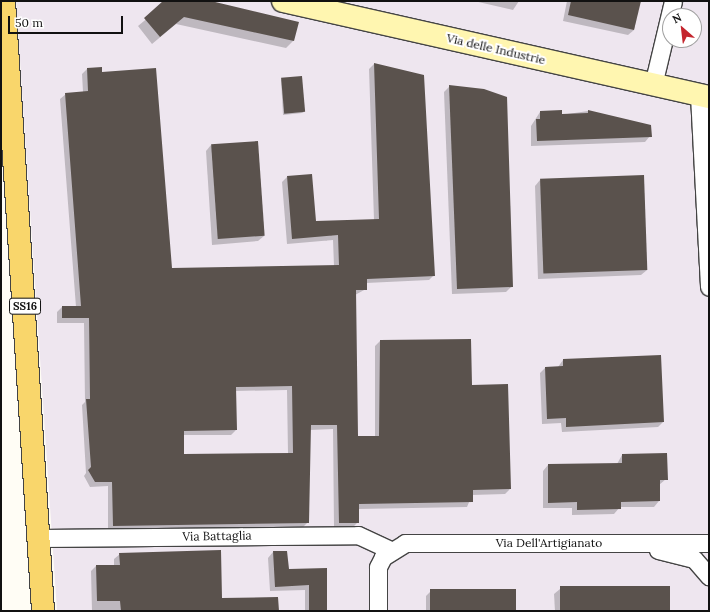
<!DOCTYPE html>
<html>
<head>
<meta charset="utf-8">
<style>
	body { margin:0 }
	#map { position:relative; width:710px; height:612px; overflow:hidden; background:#fffdf5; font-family:Lora,serif }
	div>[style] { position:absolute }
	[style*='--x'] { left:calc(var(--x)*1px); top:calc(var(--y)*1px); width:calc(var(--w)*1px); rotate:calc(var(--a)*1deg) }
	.industrial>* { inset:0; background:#eee6ef }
	.shadow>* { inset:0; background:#0003 }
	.building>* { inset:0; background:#5a524d; transform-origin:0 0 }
	.roads { filter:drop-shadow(1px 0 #444) drop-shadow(-1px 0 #444) drop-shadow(0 1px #444) drop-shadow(0 -1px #444) }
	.street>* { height:17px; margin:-8.5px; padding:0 8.5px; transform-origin:8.5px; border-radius:8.5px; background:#fff }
	.secondary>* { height:22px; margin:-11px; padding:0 11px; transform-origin:11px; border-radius:11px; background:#fff6b0 }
	.primary>* { height:22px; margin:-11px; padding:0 11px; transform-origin:11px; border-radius:11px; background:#f9d66b }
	span { translate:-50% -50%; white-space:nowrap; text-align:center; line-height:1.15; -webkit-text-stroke:4px #fff; paint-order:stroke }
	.shield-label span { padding:1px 3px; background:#fff; border:1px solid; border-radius:3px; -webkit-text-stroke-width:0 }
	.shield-label { font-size:11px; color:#111; font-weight:700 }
	.street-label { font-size:12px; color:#111 }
	.frame { position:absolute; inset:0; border:2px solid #111; pointer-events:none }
	.north { position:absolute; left:662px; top:8px; width:40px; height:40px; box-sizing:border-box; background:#fff; border:1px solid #a0a0a0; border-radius:50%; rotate:332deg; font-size:11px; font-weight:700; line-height:16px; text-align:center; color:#111 }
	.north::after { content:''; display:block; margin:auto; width:14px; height:18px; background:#c4262e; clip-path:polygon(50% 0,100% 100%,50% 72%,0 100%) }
	.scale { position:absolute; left:8px; top:16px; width:115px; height:18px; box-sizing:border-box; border:2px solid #111; border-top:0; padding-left:5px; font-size:12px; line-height:14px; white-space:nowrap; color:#111; -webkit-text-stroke:3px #fff; paint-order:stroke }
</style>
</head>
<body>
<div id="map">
	<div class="industrial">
		<div style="clip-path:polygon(evenodd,16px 1px,709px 1px,709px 611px,57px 611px,16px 1px,670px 16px,694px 16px,694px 40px,670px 40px,670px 16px)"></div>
	</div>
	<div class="shadow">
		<div style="clip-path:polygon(168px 1px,206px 1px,297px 23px,293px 41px,286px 48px,176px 24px,152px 44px,138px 26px)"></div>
		<div style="clip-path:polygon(474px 1px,519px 1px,513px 10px)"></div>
		<div style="clip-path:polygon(567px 1px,640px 1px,634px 30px,628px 35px,563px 21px)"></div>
		<div style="clip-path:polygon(evenodd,374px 64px,423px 76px,434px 275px,429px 280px,366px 283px,366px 289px,355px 295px,357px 437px,375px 437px,375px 346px,380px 341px,470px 340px,471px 386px,510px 489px,505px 494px,472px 495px,467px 507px,358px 509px,358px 522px,353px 527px,334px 528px,333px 429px,310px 430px,308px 522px,302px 528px,108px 530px,108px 486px,90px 487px,84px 476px,86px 473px,82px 405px,85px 402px,84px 323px,57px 323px,57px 312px,62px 307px,76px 307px,60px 99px,66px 94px,83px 92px,82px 74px,87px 69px,101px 73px,171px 269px,334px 266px,333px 240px,287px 244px,282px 182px,287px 177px,315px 222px,374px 220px,369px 69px,374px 64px,287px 390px,288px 454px,183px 455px,183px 435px,231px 435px,236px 430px,235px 391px,287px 390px)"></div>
		<div style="clip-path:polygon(281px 79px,304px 112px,302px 113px,283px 115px)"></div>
		<div style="clip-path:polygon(450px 86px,512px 286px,506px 292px,452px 294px,444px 92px)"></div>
		<div style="clip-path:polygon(588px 111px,650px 136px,645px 142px,531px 146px,531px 126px,540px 112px,561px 115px)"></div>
		<div style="clip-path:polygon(211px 145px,264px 236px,258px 241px,212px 245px,206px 151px)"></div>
		<div style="clip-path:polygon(540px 180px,647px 270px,641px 275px,538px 279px,535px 186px)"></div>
		<div style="clip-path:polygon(563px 360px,663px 422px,658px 427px,562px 432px,561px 423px,542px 424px,540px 373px,545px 368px,558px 367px)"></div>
		<div style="clip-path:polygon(622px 455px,666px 479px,659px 485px,659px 501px,654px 507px,620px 507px,614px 514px,572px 515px,572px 508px,543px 508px,543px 471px,548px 465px,617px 464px)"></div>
		<div style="clip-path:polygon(273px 552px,288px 570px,326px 569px,327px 611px,305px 611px,305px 590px,270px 591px,268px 558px)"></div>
		<div style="clip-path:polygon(120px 554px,221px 599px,278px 611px,92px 611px,91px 571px,96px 566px,114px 566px,114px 559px)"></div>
		<div style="clip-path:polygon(560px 589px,670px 611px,555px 611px,554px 594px)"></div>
		<div style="clip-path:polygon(431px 591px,515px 611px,426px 611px,426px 596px)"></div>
	</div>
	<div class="building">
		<div style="clip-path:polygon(163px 1px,211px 1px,299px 22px,294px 41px,184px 17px,160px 37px,144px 18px)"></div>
		<div style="clip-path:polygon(571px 1px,641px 1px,634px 30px,568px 15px)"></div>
		<div style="clip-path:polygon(evenodd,374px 63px,424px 75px,435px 276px,367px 279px,367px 290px,356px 290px,358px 436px,379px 436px,380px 340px,471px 339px,472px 385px,508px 384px,511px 489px,473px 490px,473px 502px,359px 504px,359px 523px,339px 523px,337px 425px,311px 425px,309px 523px,113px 526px,112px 482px,95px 482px,88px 470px,91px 467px,86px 399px,90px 399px,89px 318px,62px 318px,62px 306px,81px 306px,65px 93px,88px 91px,87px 68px,102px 67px,102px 72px,156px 68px,172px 268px,339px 265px,338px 235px,292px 239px,287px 176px,312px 174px,316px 221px,379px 219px,374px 63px,292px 386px,293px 453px,184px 454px,184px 431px,237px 430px,236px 387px,292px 386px)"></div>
		<div style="left:302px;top:76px;width:36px;height:21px;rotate:85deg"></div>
		<div style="clip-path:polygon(449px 85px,484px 89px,507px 97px,513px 287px,457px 289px)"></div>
		<div style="clip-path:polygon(562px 110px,562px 114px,588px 113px,588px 110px,651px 125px,652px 137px,537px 141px,536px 119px,540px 119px,540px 111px)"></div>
		<div style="left:258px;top:141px;width:95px;height:47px;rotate:86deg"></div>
		<div style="left:644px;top:175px;width:95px;height:104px;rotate:88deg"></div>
		<div style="clip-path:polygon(661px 355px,664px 422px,566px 427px,566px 418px,547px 419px,545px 367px,563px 366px,563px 359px)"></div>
		<div style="clip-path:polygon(667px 453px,668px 480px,660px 480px,660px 501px,621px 502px,621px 509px,577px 510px,577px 502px,548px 503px,548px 464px,622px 463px,622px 454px)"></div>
		<div style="clip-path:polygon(221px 550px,222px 598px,278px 597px,279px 611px,121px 611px,120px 601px,97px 601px,96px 565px,120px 565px,119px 553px)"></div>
		<div style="clip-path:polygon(273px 551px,287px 551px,289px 569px,327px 568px,327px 611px,309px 611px,309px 585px,275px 587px)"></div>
		<div style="left:670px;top:586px;width:25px;height:110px;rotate:90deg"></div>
		<div style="left:516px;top:589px;width:22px;height:86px;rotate:90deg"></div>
	</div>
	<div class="roads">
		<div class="street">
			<div style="--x:653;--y:85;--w:86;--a:-76.6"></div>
			<div style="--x:699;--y:95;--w:192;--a:87"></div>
			<div style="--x:40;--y:538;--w:318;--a:-0.5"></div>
			<div style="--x:358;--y:535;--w:35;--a:25"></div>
			<div style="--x:658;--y:550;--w:37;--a:14"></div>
			<div style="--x:694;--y:559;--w:23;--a:49"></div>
			<div style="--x:378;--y:611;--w:44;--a:-90"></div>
			<div style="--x:378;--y:567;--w:11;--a:-63"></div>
			<div style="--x:383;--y:557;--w:26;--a:-32"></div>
			<div style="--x:405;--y:543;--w:304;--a:0"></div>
		</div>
		<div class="secondary">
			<div style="--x:283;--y:1;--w:437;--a:12.7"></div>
		</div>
		<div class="primary">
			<div style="--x:4;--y:1;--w:611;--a:86.34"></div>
		</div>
	</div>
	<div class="shield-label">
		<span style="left:25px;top:306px">SS16</span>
	</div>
	<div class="street-label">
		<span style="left:496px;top:49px;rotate:13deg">Via delle Industrie</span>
		<span style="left:217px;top:536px;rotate:-1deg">Via Battaglia</span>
		<span style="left:549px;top:543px">Via Dell'Artigianato</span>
	</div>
	<div class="frame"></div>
	<div class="north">N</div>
	<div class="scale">50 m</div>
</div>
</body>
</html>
